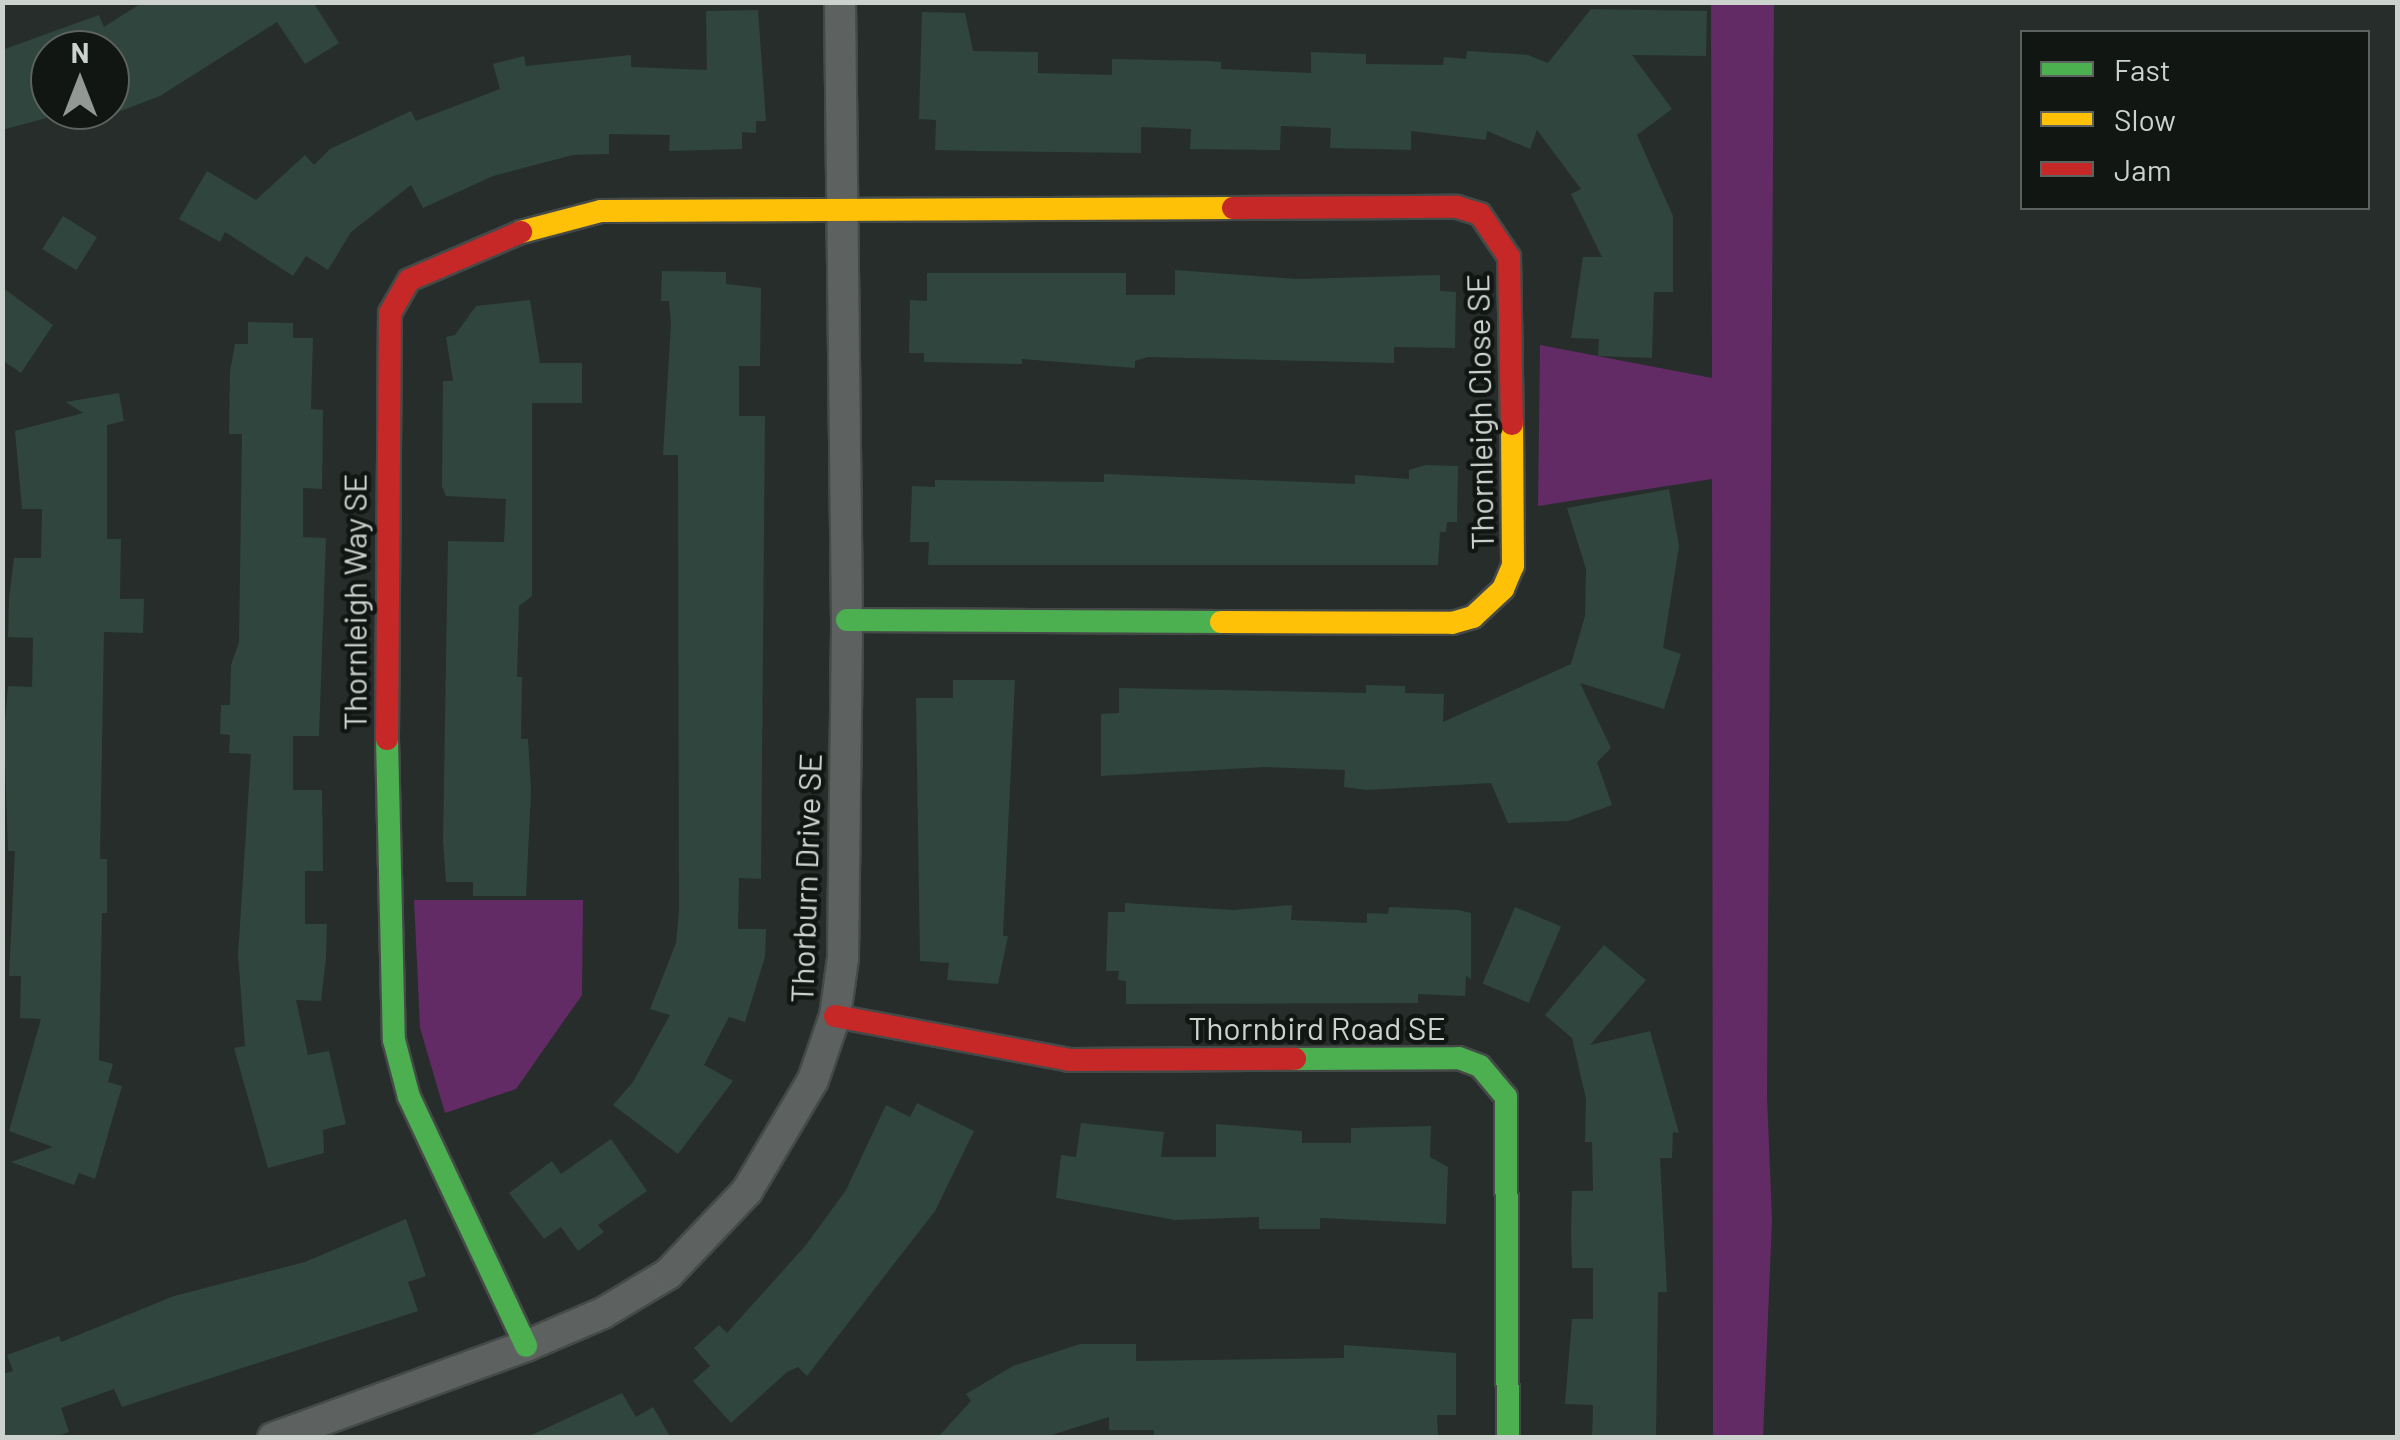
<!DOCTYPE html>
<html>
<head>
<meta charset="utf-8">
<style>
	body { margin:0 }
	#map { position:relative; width:2400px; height:1440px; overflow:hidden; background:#272d2a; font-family:Barlow,sans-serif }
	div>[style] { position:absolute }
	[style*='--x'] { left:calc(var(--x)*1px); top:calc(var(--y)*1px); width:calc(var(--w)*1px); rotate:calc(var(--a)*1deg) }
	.green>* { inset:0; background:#622b65 }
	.building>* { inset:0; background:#2f453d; transform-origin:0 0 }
	.roads { filter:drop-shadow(2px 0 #454a48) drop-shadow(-2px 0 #454a48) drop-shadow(0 2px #454a48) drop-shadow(0 -2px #454a48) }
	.street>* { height:30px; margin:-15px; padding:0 15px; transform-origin:15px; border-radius:15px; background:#5d6260 }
	.fast>* { height:22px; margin:-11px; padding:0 11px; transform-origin:11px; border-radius:11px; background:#4caf50 }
	.slow>* { height:22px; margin:-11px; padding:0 11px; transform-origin:11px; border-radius:11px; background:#ffc107 }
	.jam>* { height:22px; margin:-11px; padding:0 11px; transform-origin:11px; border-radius:11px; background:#c62828 }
	span { translate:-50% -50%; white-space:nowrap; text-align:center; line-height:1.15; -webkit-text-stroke:9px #111613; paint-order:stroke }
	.street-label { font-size:32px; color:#ccd3cf }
	.frame { position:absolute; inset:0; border:5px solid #ccd3cf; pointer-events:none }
	.legend { position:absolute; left:2020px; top:30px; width:350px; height:180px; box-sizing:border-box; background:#111613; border:2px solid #5c625e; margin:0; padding:12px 18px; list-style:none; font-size:30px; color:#ccd3cf }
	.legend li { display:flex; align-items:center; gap:20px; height:50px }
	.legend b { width:50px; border:2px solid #5c625e }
	.north { position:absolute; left:30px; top:30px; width:100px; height:100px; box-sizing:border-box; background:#111613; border:2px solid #5c625e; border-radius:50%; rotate:0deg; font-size:28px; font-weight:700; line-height:40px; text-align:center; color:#ccd3cf }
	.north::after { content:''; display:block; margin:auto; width:35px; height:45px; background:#929995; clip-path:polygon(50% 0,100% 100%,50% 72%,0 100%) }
</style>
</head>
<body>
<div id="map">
	<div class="green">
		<div style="clip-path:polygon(1711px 3px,1774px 3px,1767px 1096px,1772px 1220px,1763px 1438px,1713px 1437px,1712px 479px,1538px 506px,1540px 345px,1712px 378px)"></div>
		<div style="clip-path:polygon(414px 900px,583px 900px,582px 995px,516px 1089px,445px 1113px,420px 1028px)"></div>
	</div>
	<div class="building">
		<div style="clip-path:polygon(143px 2px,313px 2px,339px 43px,305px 64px,277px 22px,160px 96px,110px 115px,110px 50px,50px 50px,50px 117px,2px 130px,2px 50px,99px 15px,104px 27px)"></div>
		<div style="clip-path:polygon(1591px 9px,1707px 11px,1706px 56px,1632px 55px,1672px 109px,1637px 135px,1673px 216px,1673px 292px,1654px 292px,1652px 358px,1598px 356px,1599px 339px,1571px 338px,1583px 257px,1602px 257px,1571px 194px,1581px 189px,1537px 130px,1530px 149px,1487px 131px,1486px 140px,1411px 131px,1411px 150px,1330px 148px,1331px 128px,1281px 126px,1280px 150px,1190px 149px,1191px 129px,1141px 127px,1141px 153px,978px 151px,935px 150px,936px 120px,919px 119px,922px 12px,965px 13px,973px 51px,1038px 52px,1038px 73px,1112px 75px,1112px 59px,1209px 61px,1221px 62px,1221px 69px,1311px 73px,1311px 52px,1366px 54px,1366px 64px,1443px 65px,1444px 57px,1466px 59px,1467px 51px,1528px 55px,1548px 63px)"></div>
		<div style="clip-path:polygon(758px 10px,766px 121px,756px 121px,756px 133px,742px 132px,742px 149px,669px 151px,670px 135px,609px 134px,609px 154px,573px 155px,493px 176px,423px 208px,411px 185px,351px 232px,328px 270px,306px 256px,293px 276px,225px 232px,220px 242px,179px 219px,207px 171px,256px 200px,305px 155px,314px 165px,330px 149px,411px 111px,416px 121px,500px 89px,493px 64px,524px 56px,526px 66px,631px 55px,631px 67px,707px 70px,706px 11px)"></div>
		<div style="left:63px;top:216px;width:40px;height:39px;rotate:32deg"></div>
		<div style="clip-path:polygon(1175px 270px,1297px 279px,1440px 275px,1440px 291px,1456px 292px,1455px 348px,1394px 347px,1394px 363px,1148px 357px,1135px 361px,1135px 368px,1022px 359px,1022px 364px,924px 362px,924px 353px,909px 353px,910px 300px,927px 301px,927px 273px,1126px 273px,1126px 295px,1175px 295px)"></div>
		<div style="clip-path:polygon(662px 271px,726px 272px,726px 284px,761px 288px,760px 366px,739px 366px,739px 416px,765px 416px,761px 879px,739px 878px,738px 929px,766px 929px,765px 957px,745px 1022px,729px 1017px,704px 1065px,733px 1081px,678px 1154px,613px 1105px,633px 1082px,670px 1015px,650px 1009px,676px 943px,679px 911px,678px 455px,663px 455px,671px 324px,669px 301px,661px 301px)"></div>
		<div style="clip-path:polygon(2px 287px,53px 325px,21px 373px,2px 360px)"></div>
		<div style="clip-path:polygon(530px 300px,540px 363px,582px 363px,582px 403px,532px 403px,532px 596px,519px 606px,517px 677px,522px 677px,521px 739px,528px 739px,531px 790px,526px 896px,473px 896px,473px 882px,446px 882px,443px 841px,448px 541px,504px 542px,506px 499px,446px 496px,442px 486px,443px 381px,453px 381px,446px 337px,455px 335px,476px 306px)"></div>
		<div style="clip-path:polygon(248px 322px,293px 323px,293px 338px,313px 338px,311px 409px,323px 410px,322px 489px,303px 488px,303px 537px,326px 538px,319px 736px,293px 736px,293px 790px,322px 790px,323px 871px,305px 871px,305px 924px,327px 924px,326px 958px,321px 1001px,296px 1000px,308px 1055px,329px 1051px,346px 1124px,323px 1130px,324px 1153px,268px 1168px,234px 1048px,245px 1046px,238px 955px,251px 754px,229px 753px,230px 735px,220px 734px,221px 705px,230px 705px,231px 665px,239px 642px,242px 434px,229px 434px,230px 371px,235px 344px,248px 344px)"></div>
		<div style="clip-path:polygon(119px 393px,124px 421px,107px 425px,107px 539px,121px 539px,120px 599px,144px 599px,143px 633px,104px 632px,100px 859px,107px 859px,107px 913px,102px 913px,99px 1060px,113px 1064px,108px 1082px,122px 1086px,95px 1179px,79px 1173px,74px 1185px,11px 1162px,53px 1147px,9px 1131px,41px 1019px,20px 1018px,21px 976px,9px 976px,15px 851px,8px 851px,4px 733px,8px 686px,32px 687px,33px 638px,8px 637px,9px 599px,14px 558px,41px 558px,42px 509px,22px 509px,15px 431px,83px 413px,66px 402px)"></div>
		<div style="clip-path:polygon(1426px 465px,1458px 466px,1457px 522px,1447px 522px,1446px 532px,1440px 532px,1438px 565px,928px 565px,929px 542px,910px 542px,912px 486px,935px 487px,935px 480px,1104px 482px,1104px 474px,1355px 484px,1355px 475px,1409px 479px,1409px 470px)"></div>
		<div style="clip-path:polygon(1669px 489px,1679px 546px,1663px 648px,1681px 654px,1664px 709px,1580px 683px,1611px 748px,1597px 762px,1612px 805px,1568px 821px,1508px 823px,1491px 783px,1366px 790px,1344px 787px,1345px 770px,1266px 767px,1101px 776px,1101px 714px,1119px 713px,1119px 688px,1366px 693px,1366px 685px,1405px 686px,1405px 693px,1444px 694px,1443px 722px,1571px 664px,1585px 616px,1586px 569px,1567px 508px)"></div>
		<div style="clip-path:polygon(953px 680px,1015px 680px,1003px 936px,1008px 936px,998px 984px,947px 980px,949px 963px,920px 961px,916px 698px,953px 698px)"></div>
		<div style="clip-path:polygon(1125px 903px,1233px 910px,1292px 905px,1291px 920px,1367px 923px,1367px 913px,1388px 914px,1389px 907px,1458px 910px,1471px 913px,1471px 979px,1466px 976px,1465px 996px,1418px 994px,1418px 1003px,1126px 1004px,1126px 981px,1118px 980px,1119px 971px,1106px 971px,1108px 912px,1125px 912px)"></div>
		<div style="left:1515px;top:907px;width:50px;height:83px;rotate:23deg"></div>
		<div style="clip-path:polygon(1604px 945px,1646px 980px,1590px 1045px,1650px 1031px,1679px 1133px,1673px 1132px,1672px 1158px,1660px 1158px,1667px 1292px,1658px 1292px,1656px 1438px,1592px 1438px,1593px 1405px,1565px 1404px,1572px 1319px,1593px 1319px,1593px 1268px,1572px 1268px,1571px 1234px,1572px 1191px,1593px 1191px,1592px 1142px,1585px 1142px,1586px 1099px,1572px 1038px,1545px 1015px)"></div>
		<div style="clip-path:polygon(917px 1103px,974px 1131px,935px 1211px,807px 1376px,798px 1367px,787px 1372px,731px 1423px,693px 1381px,710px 1366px,694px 1348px,719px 1325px,727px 1333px,806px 1245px,846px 1190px,886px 1105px,910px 1117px)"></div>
		<div style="clip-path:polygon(1081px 1123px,1164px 1132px,1161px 1157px,1216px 1157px,1216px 1124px,1302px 1131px,1302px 1143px,1351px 1143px,1351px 1128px,1431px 1126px,1430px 1157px,1448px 1167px,1446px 1224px,1320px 1218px,1320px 1229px,1259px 1229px,1259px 1217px,1175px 1220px,1056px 1198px,1061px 1155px,1076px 1157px)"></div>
		<div style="clip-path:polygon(611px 1139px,647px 1191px,598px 1225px,604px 1232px,578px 1251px,561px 1227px,544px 1239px,509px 1193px,552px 1161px,561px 1174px)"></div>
		<div style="clip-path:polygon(406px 1219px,426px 1276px,408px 1282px,418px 1311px,122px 1407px,114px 1389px,61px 1408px,69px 1432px,54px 1438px,2px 1438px,2px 1374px,13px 1371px,7px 1355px,59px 1336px,61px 1342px,174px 1296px,305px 1262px)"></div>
		<div style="clip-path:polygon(1080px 1344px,1136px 1344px,1136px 1361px,1344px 1358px,1344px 1345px,1456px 1353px,1456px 1415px,1437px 1415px,1438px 1438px,1154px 1438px,1154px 1430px,1109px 1430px,1109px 1417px,1042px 1438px,937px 1438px,971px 1401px,966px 1394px,1013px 1366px)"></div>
		<div style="clip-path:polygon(622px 1393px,636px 1417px,653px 1407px,671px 1438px,525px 1438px)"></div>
	</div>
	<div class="roads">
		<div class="street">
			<div style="--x:273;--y:1438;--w:269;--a:-20"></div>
			<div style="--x:526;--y:1346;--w:84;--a:-23.2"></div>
			<div style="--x:603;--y:1313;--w:76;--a:-31"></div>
			<div style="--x:668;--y:1274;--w:115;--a:-46.4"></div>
			<div style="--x:747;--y:1191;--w:129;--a:-59.3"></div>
			<div style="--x:813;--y:1080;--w:68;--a:-71"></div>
			<div style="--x:835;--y:1016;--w:59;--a:-82.1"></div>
			<div style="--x:843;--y:958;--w:338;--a:-89.3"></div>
			<div style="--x:847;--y:620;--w:618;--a:-90.65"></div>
		</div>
		<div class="fast">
			<div style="--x:847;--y:620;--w:374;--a:0.3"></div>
			<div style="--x:387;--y:739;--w:301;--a:88.7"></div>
			<div style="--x:394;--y:1040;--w:59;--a:75.3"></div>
			<div style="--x:409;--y:1097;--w:275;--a:64.8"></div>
			<div style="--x:1295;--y:1059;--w:164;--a:-0.3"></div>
			<div style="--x:1459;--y:1058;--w:22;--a:21"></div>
			<div style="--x:1480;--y:1066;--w:40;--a:50"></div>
			<div style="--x:1506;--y:1097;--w:341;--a:89.7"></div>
		</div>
		<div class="slow">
			<div style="--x:521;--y:232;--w:83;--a:-14.7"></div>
			<div style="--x:601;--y:211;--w:632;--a:-0.27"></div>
			<div style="--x:1221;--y:622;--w:231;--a:0.2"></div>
			<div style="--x:1452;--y:623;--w:22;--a:-16"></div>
			<div style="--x:1473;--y:617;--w:41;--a:-43"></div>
			<div style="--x:1503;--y:589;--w:25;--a:-67"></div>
			<div style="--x:1513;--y:566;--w:142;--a:-90.4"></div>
		</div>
		<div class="jam">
			<div style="--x:1233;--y:208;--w:224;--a:-0.3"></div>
			<div style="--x:1457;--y:207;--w:24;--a:17"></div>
			<div style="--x:1480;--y:214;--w:52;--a:56"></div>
			<div style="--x:1509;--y:257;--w:167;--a:89"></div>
			<div style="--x:387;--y:739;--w:426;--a:-89.6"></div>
			<div style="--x:390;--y:313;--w:38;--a:-60"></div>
			<div style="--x:409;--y:280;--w:122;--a:-23.2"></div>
			<div style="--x:835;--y:1016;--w:238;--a:10.6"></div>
			<div style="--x:1069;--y:1060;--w:226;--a:-0.3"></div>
		</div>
	</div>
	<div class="street-label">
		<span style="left:1479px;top:412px;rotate:-91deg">Thornleigh Close SE</span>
		<span style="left:354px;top:602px;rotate:-90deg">Thornleigh Way SE</span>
		<span style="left:805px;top:878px;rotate:-88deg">Thorburn Drive SE</span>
		<span style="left:1317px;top:1027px">Thornbird Road SE</span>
	</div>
	<div class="frame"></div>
	<ul class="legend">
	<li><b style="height:12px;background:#4caf50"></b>Fast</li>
	<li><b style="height:12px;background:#ffc107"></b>Slow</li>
	<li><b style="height:12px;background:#c62828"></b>Jam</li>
	</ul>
	<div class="north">N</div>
</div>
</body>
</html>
